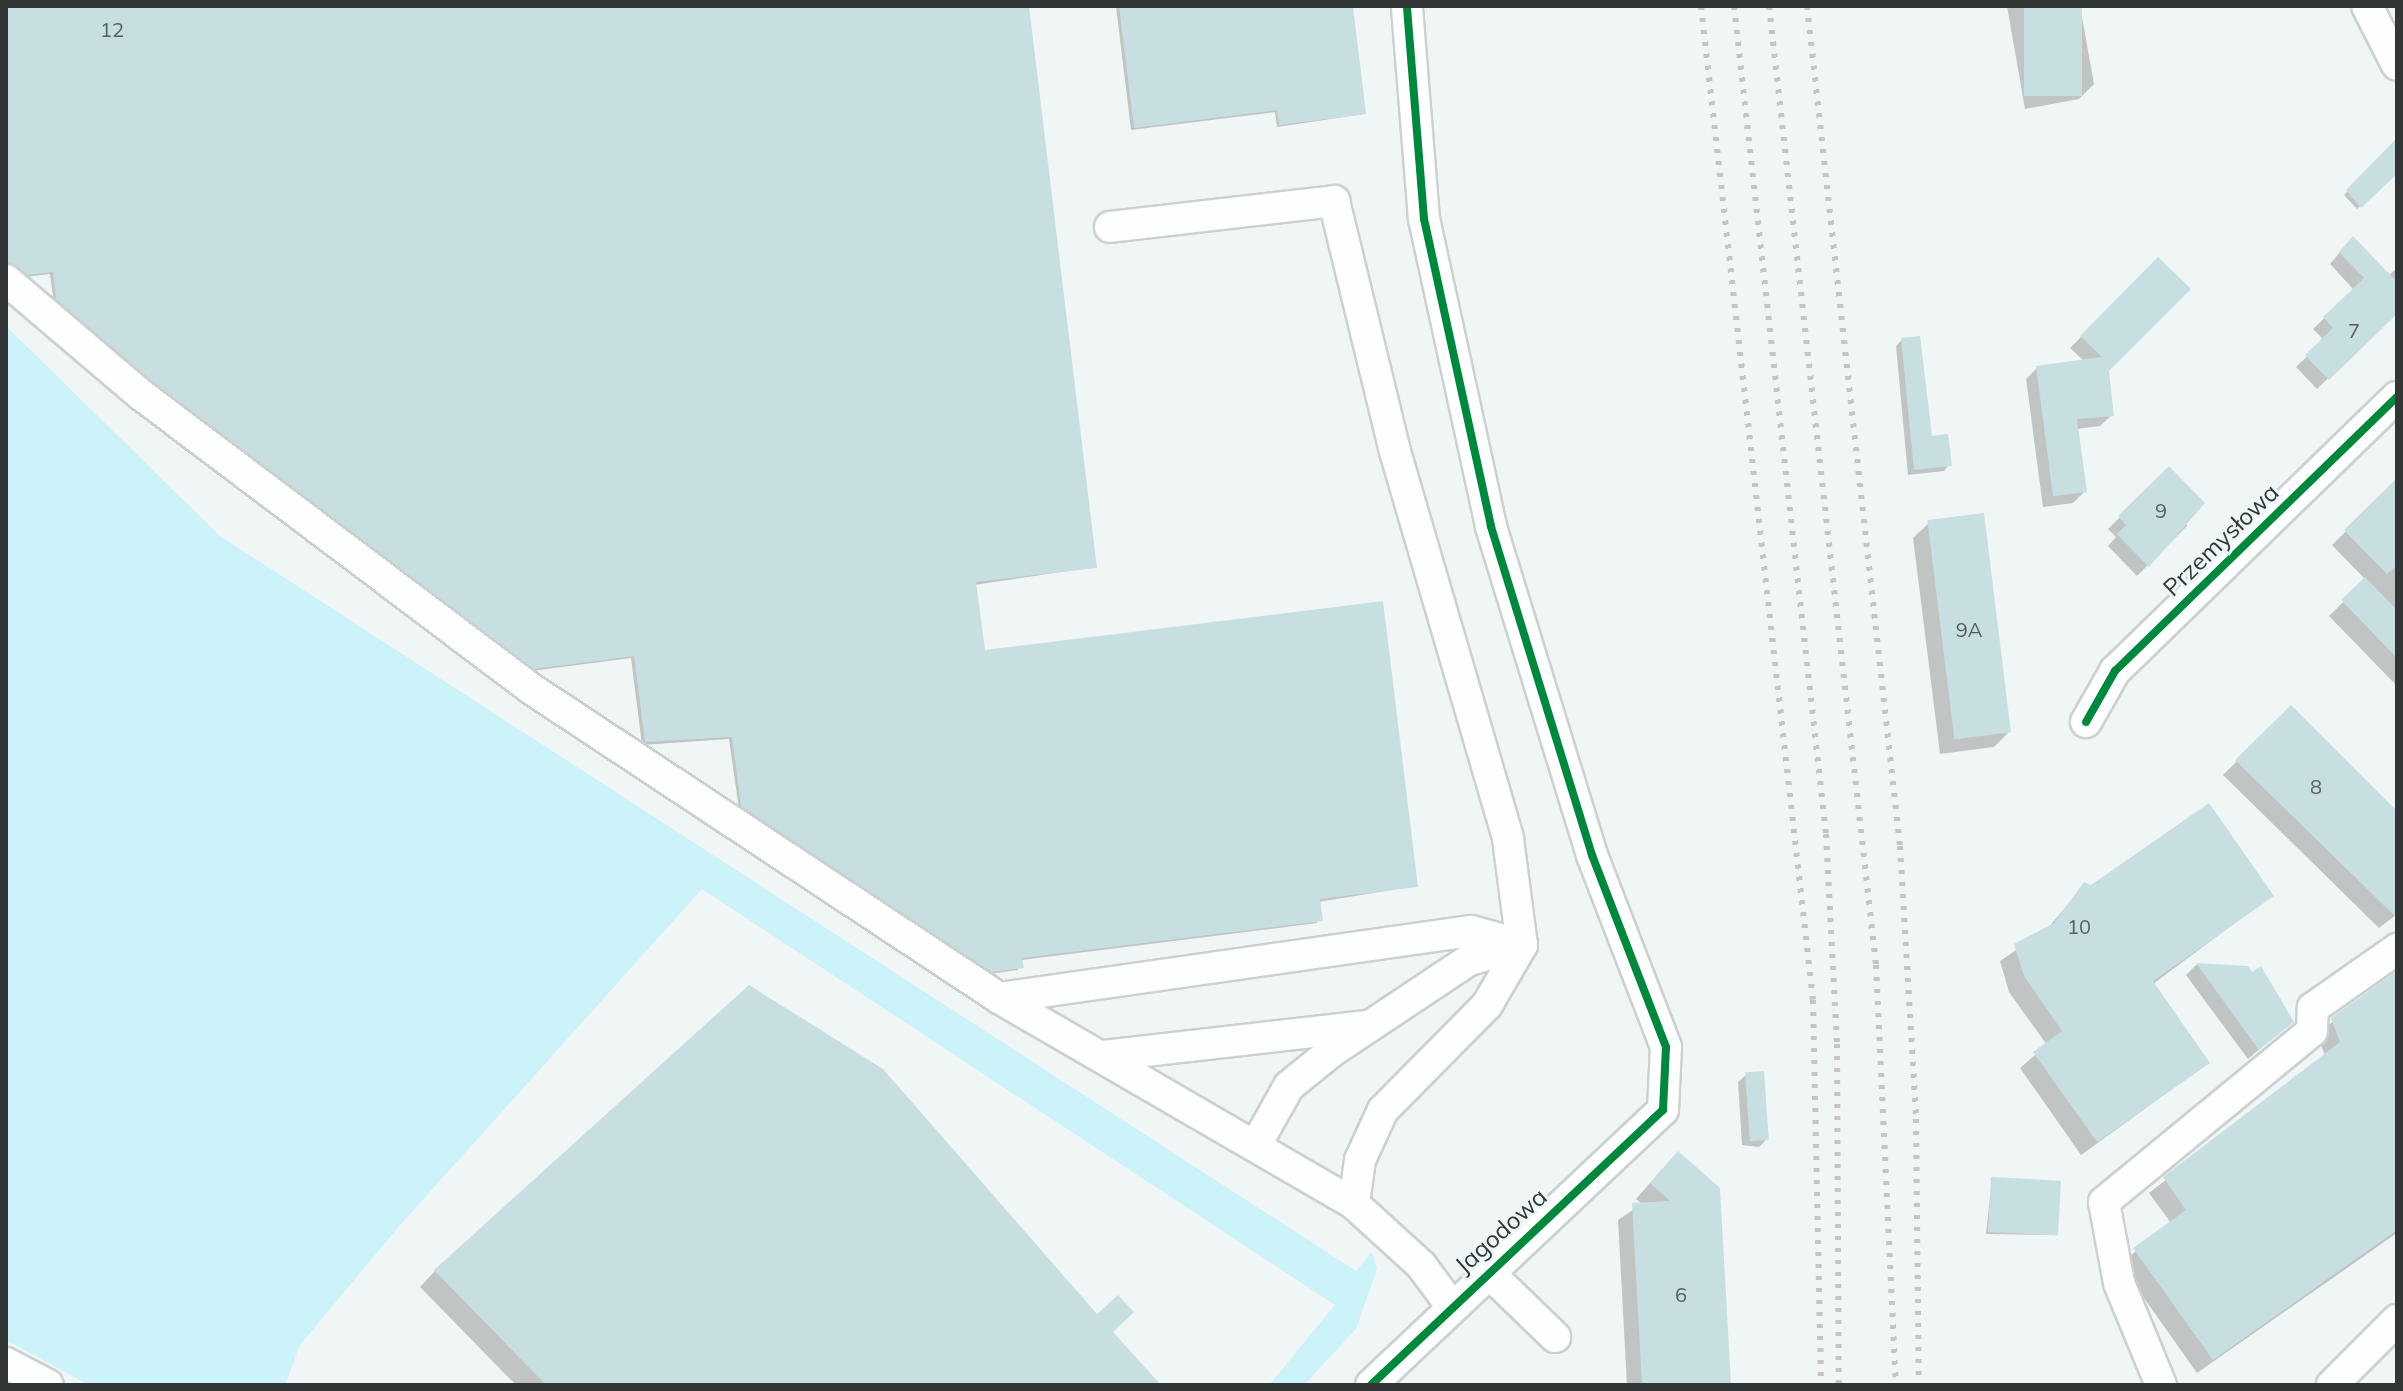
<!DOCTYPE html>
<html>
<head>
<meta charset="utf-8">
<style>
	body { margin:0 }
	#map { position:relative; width:2403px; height:1391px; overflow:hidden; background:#f0f5f6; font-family:Mulish,sans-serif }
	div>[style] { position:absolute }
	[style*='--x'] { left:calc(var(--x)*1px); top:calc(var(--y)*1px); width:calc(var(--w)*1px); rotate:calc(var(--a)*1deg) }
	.green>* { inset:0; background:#ccf3f9 }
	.shadow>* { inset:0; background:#0003 }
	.building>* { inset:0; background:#c8dfe2; transform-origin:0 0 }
	.roads { filter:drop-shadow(2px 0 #ccd0d1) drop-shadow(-2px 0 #ccd0d1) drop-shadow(0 2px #ccd0d1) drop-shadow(0 -2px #ccd0d1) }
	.minor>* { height:30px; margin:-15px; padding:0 15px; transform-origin:15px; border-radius:15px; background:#fdfefe }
	.rail>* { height:6px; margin-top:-3px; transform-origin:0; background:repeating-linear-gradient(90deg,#c5c5c6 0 4px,transparent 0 12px) }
	.cycleway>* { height:8px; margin:-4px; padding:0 4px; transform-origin:4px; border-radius:4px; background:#00873e }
	span { translate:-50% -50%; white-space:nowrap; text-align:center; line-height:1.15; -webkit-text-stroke:6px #eef7f8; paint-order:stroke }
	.number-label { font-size:20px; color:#586061 }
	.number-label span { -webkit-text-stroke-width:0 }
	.street-label { font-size:24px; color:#323636 }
	.frame { position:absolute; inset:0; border:8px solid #323636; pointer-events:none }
</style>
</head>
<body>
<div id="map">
	<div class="green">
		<div style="clip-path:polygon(6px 326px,220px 536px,1356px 1271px,1372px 1252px,1377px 1269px,1356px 1329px,1304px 1385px,1269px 1385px,1335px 1305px,702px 889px,401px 1224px,300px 1345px,285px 1385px,89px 1385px,6px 1340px)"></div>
	</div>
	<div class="shadow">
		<div style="clip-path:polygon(6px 6px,1027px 6px,1095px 567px,974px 585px,983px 653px,1416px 886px,1318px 902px,1317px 923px,1021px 960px,1018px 970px,988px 974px,739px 809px,729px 739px,642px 745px,631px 658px,531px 671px,148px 383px,54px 303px,50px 274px,24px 277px,6px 266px)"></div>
		<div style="clip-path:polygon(1116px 6px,1351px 6px,1364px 114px,1277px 127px,1275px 112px,1131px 130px)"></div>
		<div style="clip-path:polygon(2007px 6px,2080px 6px,2094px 84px,2079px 99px,2025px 109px)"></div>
		<div style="clip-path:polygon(2394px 144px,2397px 172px,2357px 209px,2344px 195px)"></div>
		<div style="clip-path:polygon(2342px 250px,2388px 276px,2397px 268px,2397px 312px,2317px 389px,2296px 367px,2324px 340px,2313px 329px,2354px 290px,2330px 264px)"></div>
		<div style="clip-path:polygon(2158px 259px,2107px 371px,2112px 415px,2100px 426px,2076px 429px,2085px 491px,2073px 503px,2043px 507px,2026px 379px,2037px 368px,2084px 361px,2070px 348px)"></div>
		<div style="clip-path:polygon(1902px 340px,1931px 438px,1949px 465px,1944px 471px,1908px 475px,1896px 346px)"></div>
		<div style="clip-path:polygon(2169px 469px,2187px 526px,2137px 576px,2108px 546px,2116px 537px,2108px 529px)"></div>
		<div style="clip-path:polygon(2397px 481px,2397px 686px,2329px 616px,2366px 580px,2332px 545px)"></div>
		<div style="clip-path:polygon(1929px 523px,2010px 731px,1994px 747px,1940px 754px,1913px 538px)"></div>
		<div style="clip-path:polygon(2291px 708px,2397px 814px,2397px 914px,2379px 928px,2223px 775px)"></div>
		<div style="clip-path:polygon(2084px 885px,2271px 896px,2153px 984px,2208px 1063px,2081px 1155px,2020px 1068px,2047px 1045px,2009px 992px,2000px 961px,2048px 928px)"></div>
		<div style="clip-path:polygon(2196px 965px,2246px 967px,2252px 975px,2261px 968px,2292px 1021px,2248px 1059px,2186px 975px)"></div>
		<div style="clip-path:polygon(2397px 972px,2397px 1233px,2197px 1373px,2120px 1264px,2171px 1223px,2149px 1193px,2325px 1056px,2317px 1034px)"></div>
		<div style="clip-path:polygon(1746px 1075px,1766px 1140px,1759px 1147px,1742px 1145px,1738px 1082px)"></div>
		<div style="clip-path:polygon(1663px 1168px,1729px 1385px,1627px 1385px,1618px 1220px,1642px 1204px,1636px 1199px)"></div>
		<div style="clip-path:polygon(1992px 1179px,2057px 1235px,1986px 1234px)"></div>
		<div style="clip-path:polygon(435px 1271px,1158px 1385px,516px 1385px,420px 1287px)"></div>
	</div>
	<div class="building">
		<div style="clip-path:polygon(6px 6px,1029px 6px,1097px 568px,976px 582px,985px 650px,1383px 601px,1418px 887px,1320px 899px,1323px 921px,1022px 958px,1024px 968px,992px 972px,741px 806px,732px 737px,645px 742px,634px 656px,534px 669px,151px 380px,56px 299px,53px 272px,28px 275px,8px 262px)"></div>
		<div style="clip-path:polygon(1119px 6px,1353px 6px,1366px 114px,1279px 125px,1277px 110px,1134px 128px)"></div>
		<div style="left:2024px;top:6px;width:58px;height:90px"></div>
		<div style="clip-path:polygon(2397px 138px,2397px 174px,2361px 208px,2346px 190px)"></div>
		<div style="clip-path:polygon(2353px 236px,2397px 282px,2397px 314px,2329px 380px,2305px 355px,2333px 328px,2323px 317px,2364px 278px,2339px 252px)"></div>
		<div style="clip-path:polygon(2158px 257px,2191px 289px,2109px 371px,2114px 416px,2077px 419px,2087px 492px,2053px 496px,2036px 366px,2102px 357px,2080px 336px)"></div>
		<div style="clip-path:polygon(1920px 336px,1932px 436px,1948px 434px,1952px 466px,1914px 470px,1901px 338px)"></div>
		<div style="clip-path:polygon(2169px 466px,2205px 503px,2149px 567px,2117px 534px,2126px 525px,2118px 516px)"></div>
		<div style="clip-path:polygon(2397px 478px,2397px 565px,2387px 574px,2344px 530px)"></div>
		<div style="left:1984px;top:513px;width:221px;height:57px;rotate:83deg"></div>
		<div style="clip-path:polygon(2365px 577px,2397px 610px,2397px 658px,2341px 600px)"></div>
		<div style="clip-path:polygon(2291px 705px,2397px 811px,2397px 918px,2235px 760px)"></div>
		<div style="clip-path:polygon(2209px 803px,2274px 896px,2153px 981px,2210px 1063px,2097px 1142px,2033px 1052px,2062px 1031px,2024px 976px,2014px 944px,2054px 923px,2084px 882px,2091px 885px)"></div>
		<div style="clip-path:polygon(2196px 963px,2248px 966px,2252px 972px,2261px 966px,2294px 1022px,2259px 1050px)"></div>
		<div style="clip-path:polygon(2397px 971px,2397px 1230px,2213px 1360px,2133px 1248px,2186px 1210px,2163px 1177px,2340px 1042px,2331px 1018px)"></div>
		<div style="clip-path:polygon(749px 985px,883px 1069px,1097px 1314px,1118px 1295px,1134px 1312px,1113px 1332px,1161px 1385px,546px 1385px,434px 1270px)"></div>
		<div style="left:1764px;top:1071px;width:69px;height:19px;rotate:86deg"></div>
		<div style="clip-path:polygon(1678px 1151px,1720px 1188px,1731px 1385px,1642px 1385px,1632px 1203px,1670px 1201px,1650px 1183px)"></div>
		<div style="left:1991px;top:1177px;width:70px;height:55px;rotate:3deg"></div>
	</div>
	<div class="roads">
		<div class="minor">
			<div style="--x:2367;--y:6;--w:66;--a:63"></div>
			<div style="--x:1110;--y:227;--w:226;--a:-6.6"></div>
			<div style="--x:1334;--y:201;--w:254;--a:76.3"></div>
			<div style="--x:1394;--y:448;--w:407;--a:73.7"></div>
			<div style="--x:1508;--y:839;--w:107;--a:82.5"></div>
			<div style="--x:1522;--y:945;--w:55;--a:164.2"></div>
			<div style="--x:1469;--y:960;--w:166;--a:146.3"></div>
			<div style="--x:1331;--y:1052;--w:54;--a:141"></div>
			<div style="--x:1289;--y:1086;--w:65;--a:119.3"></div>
			<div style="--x:6;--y:280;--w:176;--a:40.4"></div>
			<div style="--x:140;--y:394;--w:488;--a:37"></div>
			<div style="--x:530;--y:688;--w:562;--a:33.46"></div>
			<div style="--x:999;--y:998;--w:410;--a:30.1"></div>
			<div style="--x:1354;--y:1204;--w:91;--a:42.3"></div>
			<div style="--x:1421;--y:1265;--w:49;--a:53.4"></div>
			<div style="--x:2086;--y:722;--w:59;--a:-60.4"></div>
			<div style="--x:2115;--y:671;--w:393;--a:-44.2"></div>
			<div style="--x:999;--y:998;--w:477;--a:-8.1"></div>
			<div style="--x:1471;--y:931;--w:53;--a:15.4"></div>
			<div style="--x:1522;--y:945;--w:69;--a:120.3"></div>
			<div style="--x:1487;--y:1005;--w:148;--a:134.7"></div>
			<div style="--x:1383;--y:1110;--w:55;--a:114.7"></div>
			<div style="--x:1360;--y:1160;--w:44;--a:97.8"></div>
			<div style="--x:1103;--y:1056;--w:266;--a:-6.5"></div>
			<div style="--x:1487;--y:1271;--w:95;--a:44.1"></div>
			<div style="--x:6;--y:1363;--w:47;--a:27.6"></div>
			<div style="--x:1371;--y:1385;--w:401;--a:-43.3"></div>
			<div style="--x:1663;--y:1110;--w:63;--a:-87.3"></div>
			<div style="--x:1666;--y:1047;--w:206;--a:-111.1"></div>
			<div style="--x:1592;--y:855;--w:344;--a:-107.1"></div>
			<div style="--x:1491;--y:526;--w:314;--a:-102.3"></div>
			<div style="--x:1424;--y:219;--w:214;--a:-94.6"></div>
			<div style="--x:2161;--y:1385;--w:110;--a:-112.4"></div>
			<div style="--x:2119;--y:1283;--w:82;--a:-100.5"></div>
			<div style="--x:2104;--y:1202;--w:269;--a:-39.4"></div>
			<div style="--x:2312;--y:1031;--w:23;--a:-88"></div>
			<div style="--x:2313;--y:1008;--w:103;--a:-35.1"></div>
			<div style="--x:2332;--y:1385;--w:92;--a:-45"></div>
		</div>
	</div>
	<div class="rail">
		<div style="--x:1701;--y:6;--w:1000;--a:83.57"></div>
		<div style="--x:1813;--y:1000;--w:385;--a:88.8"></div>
		<div style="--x:1734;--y:6;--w:833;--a:83.66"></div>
		<div style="--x:1826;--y:834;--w:210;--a:87"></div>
		<div style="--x:1837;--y:1044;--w:341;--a:89.7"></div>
		<div style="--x:1769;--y:6;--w:965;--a:83.63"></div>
		<div style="--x:1876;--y:965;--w:420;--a:87.3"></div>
		<div style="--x:1807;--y:6;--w:845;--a:83.68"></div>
		<div style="--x:1900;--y:846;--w:273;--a:86.6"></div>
		<div style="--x:1916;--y:1119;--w:266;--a:89.4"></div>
	</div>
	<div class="cycleway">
		<div style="--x:2086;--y:722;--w:59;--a:-60.4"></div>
		<div style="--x:2115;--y:671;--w:393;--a:-44.2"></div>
		<div style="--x:1371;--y:1385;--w:401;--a:-43.3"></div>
		<div style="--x:1663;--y:1110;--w:63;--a:-87.3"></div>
		<div style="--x:1666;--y:1047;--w:206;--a:-111.1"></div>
		<div style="--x:1592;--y:855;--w:344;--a:-107.1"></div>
		<div style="--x:1491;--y:526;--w:314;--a:-102.3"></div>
		<div style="--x:1424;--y:219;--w:214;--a:-94.6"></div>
	</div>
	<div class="number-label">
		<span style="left:112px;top:29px">12</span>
		<span style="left:2354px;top:330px">7</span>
		<span style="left:2161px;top:510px">9</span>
		<span style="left:1969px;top:629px">9A</span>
		<span style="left:2316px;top:786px">8</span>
		<span style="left:2079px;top:926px">10</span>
		<span style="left:1681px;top:1294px">6</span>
	</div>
	<div class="street-label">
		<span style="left:2221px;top:540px;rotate:-44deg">Przemysłowa</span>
		<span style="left:1501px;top:1231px;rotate:-42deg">Jagodowa</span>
	</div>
	<div class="frame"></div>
</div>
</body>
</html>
